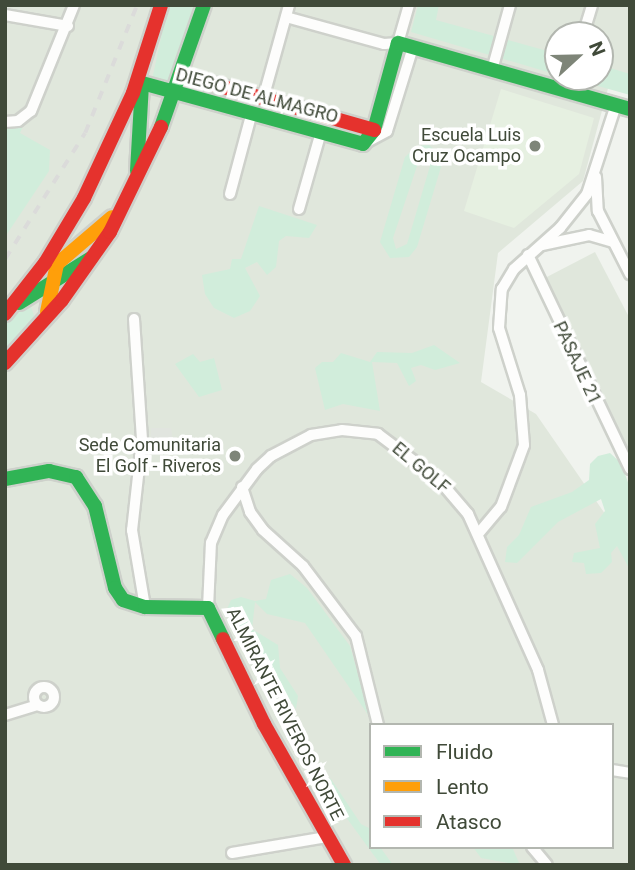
<!DOCTYPE html>
<html>
<head>
<meta charset="utf-8">
<style>
	body { margin:0 }
	#map { position:relative; width:635px; height:870px; overflow:hidden; background:#f0f3ee; font-family:Roboto,sans-serif }
	div>[style] { position:absolute }
	[style*='--x'] { left:calc(var(--x)*1px); top:calc(var(--y)*1px); width:calc(var(--w)*1px); rotate:calc(var(--a)*1deg) }
	.residential>* { inset:0; background:#e0e7dc }
	.education>* { inset:0; background:#e6f0e1 }
	.green>* { inset:0; background:#d1eddb }
	.parking>* { inset:0; background:#e1e5df }
	.roads { filter:drop-shadow(2px 0 #ced1cb) drop-shadow(-2px 0 #ced1cb) drop-shadow(0 2px #ced1cb) drop-shadow(0 -2px #ced1cb) }
	.street>* { height:10px; margin:-5px; padding:0 5px; transform-origin:5px; border-radius:5px; background:#fdfdfc }
	.street>.ring { margin:-5px; padding:0; box-sizing:content-box; background:none; border:10px solid #fdfdfc; border-radius:50% }
	.fast>* { height:14px; margin:-7px; padding:0 7px; transform-origin:7px; border-radius:7px; background:#30b455 }
	.slow>* { height:14px; margin:-7px; padding:0 7px; transform-origin:7px; border-radius:7px; background:#ff9f0a }
	.jam>* { height:14px; margin:-7px; padding:0 7px; transform-origin:7px; border-radius:7px; background:#e5322d }
	.rail>* { height:3.5px; margin-top:-1.75px; transform-origin:0; background:repeating-linear-gradient(90deg,#dbdbda 0 9px,transparent 0 18px) }
	.dots>* { width:19px; height:19px; translate:-50% -50%; box-sizing:border-box; border:4px solid #fff; border-radius:50% }
	span { translate:-50% -50%; white-space:nowrap; text-align:center; line-height:1.15; -webkit-text-stroke:7px #fff; paint-order:stroke }
	.street-label { font-size:18px; color:#404a39 }
	.poi-label { font-size:18px; color:#404a39 }
	.right { translate:-100% -50%; text-align:right }
	.frame { position:absolute; inset:0; border:7px solid #404a39; pointer-events:none }
	.legend { position:absolute; left:369px; top:723px; width:245px; height:126px; box-sizing:border-box; background:#fff; border:2px solid #b3b7b0; margin:0; padding:9px 12px; list-style:none; font-size:21px; color:#404a39 }
	.legend li { display:flex; align-items:center; gap:14px; height:35px }
	.legend b { width:35px; border:2px solid #b3b7b0 }
	.north { position:absolute; left:544px; top:21px; width:70px; height:70px; box-sizing:border-box; background:#fff; border:2px solid #b3b7b0; border-radius:50%; rotate:68deg; font-size:19px; font-weight:700; line-height:28px; text-align:center; color:#404a39 }
	.north::after { content:''; display:block; margin:auto; width:24px; height:32px; background:#7e8578; clip-path:polygon(50% 0,100% 100%,50% 72%,0 100%) }
</style>
</head>
<body>
<div id="map">
	<div class="residential">
		<div style="clip-path:polygon(evenodd,5px 5px,630px 5px,630px 86px,610px 81px,583px 181px,498px 253px,481px 382px,536px 414px,630px 550px,630px 865px,5px 865px,5px 5px,558px 35px,600px 35px,600px 77px,558px 77px,558px 35px,5px 5px,371px 725px,612px 725px,612px 847px,371px 847px,371px 725px)"></div>
		<div style="clip-path:polygon(595px 252px,630px 319px,630px 453px,543px 279px)"></div>
	</div>
	<div class="education">
		<div style="clip-path:polygon(501px 89px,594px 118px,579px 174px,514px 228px,464px 211px)"></div>
	</div>
	<div class="green">
		<div style="clip-path:polygon(168px 5px,198px 5px,169px 89px,155px 84px,153px 75px)"></div>
		<div style="clip-path:polygon(418px 5px,439px 5px,436px 20px,558px 54px,558px 75px,411px 32px)"></div>
		<div style="clip-path:polygon(600px 65px,630px 74px,630px 95px,566px 77px,600px 77px)"></div>
		<div style="clip-path:polygon(25px 121px,20px 133px,50px 150px,49px 171px,5px 237px,5px 124px)"></div>
		<div style="clip-path:polygon(evenodd,429px 145px,437px 152px,441px 167px,417px 247px,409px 257px,390px 258px,380px 242px,405px 157px,417px 146px,429px 145px,421px 154px,429px 157px,430px 166px,407px 244px,396px 249px,393px 238px,421px 154px)"></div>
		<div style="clip-path:polygon(259px 206px,317px 225px,309px 238px,286px 236px,279px 241px,276px 267px,267px 275px,257px 262px,245px 268px,260px 296px,250px 311px,234px 318px,214px 308px,205px 294px,202px 275px,230px 269px,232px 259px,241px 259px)"></div>
		<div style="clip-path:polygon(30px 304px,35px 318px,5px 352px,5px 324px)"></div>
		<div style="clip-path:polygon(434px 345px,460px 363px,435px 370px,421px 365px,411px 368px,416px 381px,409px 386px,397px 363px,372px 362px,380px 411px,343px 404px,325px 410px,315px 368px,322px 362px,333px 362px,341px 353px,370px 362px,377px 352px,412px 353px)"></div>
		<div style="clip-path:polygon(193px 354px,200px 362px,214px 358px,222px 390px,199px 397px,175px 364px)"></div>
		<div style="clip-path:polygon(610px 453px,621px 463px,630px 488px,630px 570px,617px 546px,611px 553px,612px 562px,601px 573px,586px 574px,584px 563px,572px 562px,574px 553px,600px 548px,595px 524px,605px 511px,601px 499px,558px 522px,517px 563px,505px 562px,507px 547px,519px 535px,531px 507px,572px 492px,589px 480px,590px 464px,598px 456px)"></div>
		<div style="clip-path:polygon(290px 574px,307px 588px,350px 646px,371px 719px,305px 623px,267px 614px,255px 602px,252px 629px,278px 645px,280px 668px,298px 696px,296px 709px,227px 609px,231px 600px,241px 597px,255px 601px,266px 599px,271px 580px)"></div>
		<div style="clip-path:polygon(313px 772px,331px 779px,361px 824px,371px 829px,371px 847px,380px 847px,393px 865px,381px 865px)"></div>
		<div style="clip-path:polygon(473px 847px,512px 847px,520px 865px,481px 858px)"></div>
	</div>
	<div class="parking">
		<div style="clip-path:polygon(151px 428px,171px 428px,174px 449px,150px 452px)"></div>
	</div>
	<div class="roads">
		<div class="street">
			<div style="--x:5;--y:15;--w:64;--a:9.9"></div>
			<div style="--x:286;--y:17;--w:102;--a:15.4"></div>
			<div style="--x:384;--y:44;--w:14;--a:-4"></div>
			<div style="--x:398;--y:43;--w:40;--a:-74"></div>
			<div style="--x:583;--y:35;--w:31;--a:-73"></div>
			<div style="--x:492;--y:70;--w:67;--a:-74.5"></div>
			<div style="--x:567;--y:91;--w:15;--a:-74"></div>
			<div style="--x:263;--y:99;--w:98;--a:-74.5"></div>
			<div style="--x:5;--y:122;--w:13;--a:-4"></div>
			<div style="--x:18;--y:121;--w:16;--a:-38"></div>
			<div style="--x:31;--y:111;--w:114;--a:-67.9"></div>
			<div style="--x:363;--y:144;--w:27;--a:-28"></div>
			<div style="--x:387;--y:131;--w:88;--a:-72.8"></div>
			<div style="--x:596;--y:177;--w:34;--a:87"></div>
			<div style="--x:598;--y:211;--w:71;--a:63.1"></div>
			<div style="--x:230;--y:194;--w:85;--a:-75"></div>
			<div style="--x:299;--y:209;--w:80;--a:-74.1"></div>
			<div style="--x:542;--y:245;--w:48;--a:-12"></div>
			<div style="--x:589;--y:235;--w:25;--a:16"></div>
			<div style="--x:528;--y:255;--w:237;--a:64.5"></div>
			<div style="--x:134;--y:319;--w:121;--a:86.2"></div>
			<div style="--x:142;--y:440;--w:91;--a:96.3"></div>
			<div style="--x:132;--y:530;--w:78;--a:80.4"></div>
			<div style="--x:242;--y:487;--w:26;--a:72"></div>
			<div style="--x:250;--y:512;--w:22;--a:54"></div>
			<div style="--x:263;--y:530;--w:54;--a:42"></div>
			<div style="--x:303;--y:566;--w:88;--a:52.9"></div>
			<div style="--x:356;--y:636;--w:92;--a:76.1"></div>
			<div style="--x:478;--y:534;--w:35;--a:-50"></div>
			<div style="--x:501;--y:507;--w:66;--a:-69.6"></div>
			<div style="--x:524;--y:445;--w:50;--a:-94.6"></div>
			<div style="--x:520;--y:395;--w:70;--a:-107.4"></div>
			<div style="--x:499;--y:328;--w:39;--a:-86"></div>
			<div style="--x:502;--y:289;--w:23;--a:-59"></div>
			<div style="--x:514;--y:269;--w:62;--a:-41.7"></div>
			<div style="--x:560;--y:228;--w:43;--a:-51.5"></div>
			<div style="--x:587;--y:194;--w:94;--a:-72"></div>
			<div style="--x:208;--y:608;--w:65;--a:-87.4"></div>
			<div style="--x:211;--y:543;--w:30;--a:-67"></div>
			<div style="--x:223;--y:515;--w:57;--a:-53.5"></div>
			<div style="--x:257;--y:469;--w:19;--a:-43"></div>
			<div style="--x:271;--y:456;--w:45;--a:-27.7"></div>
			<div style="--x:311;--y:435;--w:31;--a:-9"></div>
			<div style="--x:342;--y:430;--w:36;--a:6"></div>
			<div style="--x:378;--y:434;--w:76;--a:37"></div>
			<div style="--x:439;--y:480;--w:45;--a:49.5"></div>
			<div style="--x:468;--y:514;--w:171;--a:65.8"></div>
			<div style="--x:538;--y:670;--w:57;--a:74.7"></div>
			<div class="ring" style="left:34px;top:687px;width:10px;height:10px"></div>
			<div style="--x:5;--y:715;--w:34;--a:-17"></div>
			<div style="--x:612;--y:770;--w:18;--a:9"></div>
			<div style="--x:532;--y:847;--w:23;--a:50"></div>
			<div style="--x:232;--y:853;--w:96;--a:-9.6"></div>
		</div>
		<div class="fast">
			<div style="--x:142;--y:83;--w:229;--a:15.4"></div>
			<div style="--x:363;--y:144;--w:18;--a:-52"></div>
			<div style="--x:374;--y:130;--w:90;--a:-74.6"></div>
			<div style="--x:398;--y:43;--w:241;--a:15.9"></div>
			<div style="--x:161;--y:127;--w:129;--a:-70.6"></div>
			<div style="--x:137;--y:171;--w:88;--a:-86.7"></div>
			<div style="--x:19;--y:303;--w:85;--a:-32"></div>
			<div style="--x:5;--y:479;--w:45;--a:-10.3"></div>
			<div style="--x:49;--y:471;--w:28;--a:13"></div>
			<div style="--x:76;--y:477;--w:35;--a:57"></div>
			<div style="--x:95;--y:506;--w:84;--a:76.3"></div>
			<div style="--x:115;--y:588;--w:14;--a:56"></div>
			<div style="--x:123;--y:600;--w:23;--a:18"></div>
			<div style="--x:145;--y:607;--w:63;--a:0.9"></div>
			<div style="--x:208;--y:608;--w:34;--a:64"></div>
		</div>
		<div class="slow">
			<div style="--x:47;--y:312;--w:49;--a:-78.2"></div>
			<div style="--x:57;--y:264;--w:72;--a:-40.5"></div>
		</div>
		<div class="jam">
			<div style="--x:181;--y:75;--w:201;--a:15.9"></div>
			<div style="--x:5;--y:314;--w:65;--a:-51.9"></div>
			<div style="--x:45;--y:263;--w:76;--a:-59"></div>
			<div style="--x:84;--y:198;--w:116;--a:-65"></div>
			<div style="--x:133;--y:93;--w:92;--a:-72.3"></div>
			<div style="--x:5;--y:363;--w:85;--a:-47.9"></div>
			<div style="--x:62;--y:300;--w:83;--a:-54.8"></div>
			<div style="--x:110;--y:232;--w:117;--a:-64.1"></div>
			<div style="--x:223;--y:639;--w:94;--a:64.2"></div>
			<div style="--x:264;--y:724;--w:162;--a:60.4"></div>
		</div>
	</div>
	<div class="rail">
		<div style="--x:5;--y:259;--w:149;--a:-57.6"></div>
		<div style="--x:85;--y:133;--w:138;--a:-67.9"></div>
	</div>
	<div class="dots">
		<div style="left:535px;top:146px;background:#7e8578"></div>
		<div style="left:235px;top:456px;background:#7e8578"></div>
	</div>
	<div class="street-label">
		<span style="left:257px;top:96px;rotate:15deg">DIEGO DE ALMAGRO</span>
		<span style="left:577px;top:363px;rotate:65deg">PASAJE 21</span>
		<span style="left:421px;top:468px;rotate:40deg">EL GOLF</span>
		<span style="left:285px;top:714px;rotate:63deg">ALMIRANTE RIVEROS NORTE</span>
	</div>
	<div class="poi-label">
		<span class="right" style="left:521px;top:146px">Escuela Luis<br>Cruz Ocampo</span>
		<span class="right" style="left:221px;top:456px">Sede Comunitaria<br>El Golf - Riveros</span>
	</div>
	<div class="frame"></div>
	<ul class="legend">
	<li><b style="height:9px;background:#30b455"></b>Fluido</li>
	<li><b style="height:9px;background:#ff9f0a"></b>Lento</li>
	<li><b style="height:9px;background:#e5322d"></b>Atasco</li>
	</ul>
	<div class="north">N</div>
</div>
</body>
</html>
